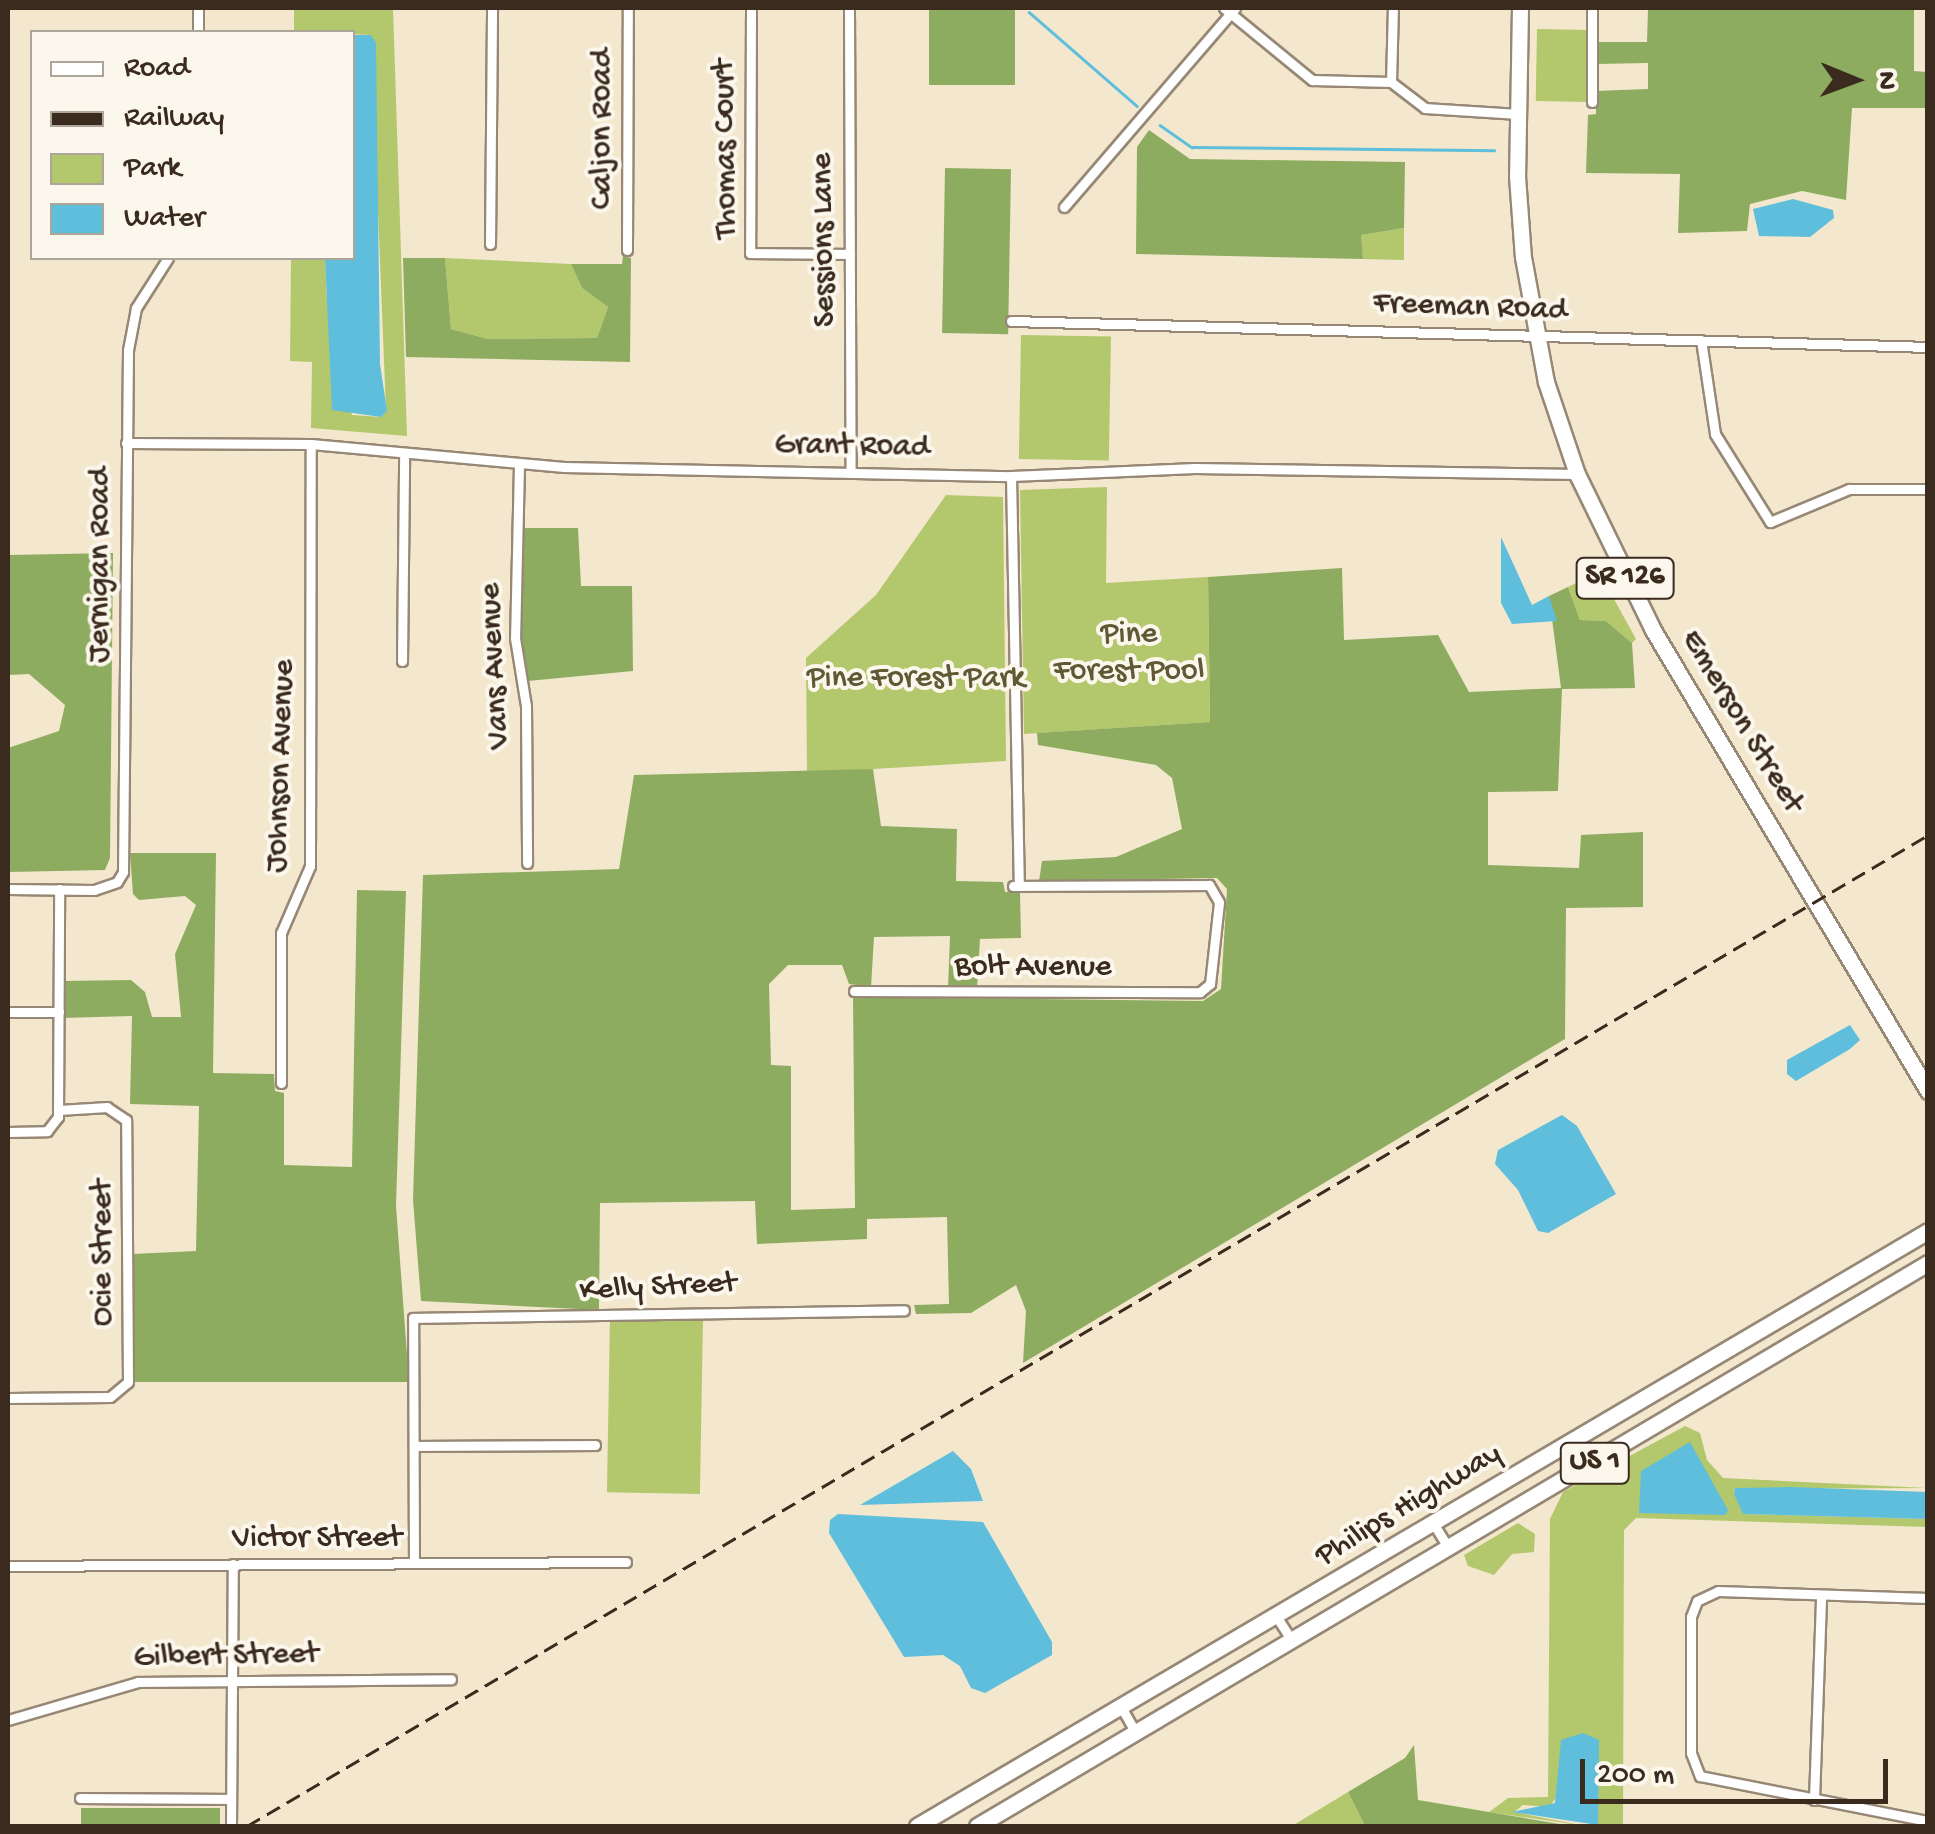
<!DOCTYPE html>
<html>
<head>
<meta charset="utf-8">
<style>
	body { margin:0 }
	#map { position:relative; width:1935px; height:1834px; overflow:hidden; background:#f3e7ce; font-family:"Gochi Hand",sans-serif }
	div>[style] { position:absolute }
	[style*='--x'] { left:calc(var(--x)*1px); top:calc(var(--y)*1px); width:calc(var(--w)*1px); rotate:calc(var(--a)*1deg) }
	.green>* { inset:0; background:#b3c86c; transform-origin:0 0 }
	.forest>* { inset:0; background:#8eac60; transform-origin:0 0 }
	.water>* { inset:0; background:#5ebedc }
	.stream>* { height:2.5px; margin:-1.25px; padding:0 1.25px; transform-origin:1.25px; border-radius:1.25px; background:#5ebedc }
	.roads { filter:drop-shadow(2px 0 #978876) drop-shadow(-2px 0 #978876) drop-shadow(0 2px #978876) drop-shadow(0 -2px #978876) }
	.street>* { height:9px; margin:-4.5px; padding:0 4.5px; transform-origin:4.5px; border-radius:4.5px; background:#fff }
	.primary>* { height:15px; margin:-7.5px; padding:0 7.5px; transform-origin:7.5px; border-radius:7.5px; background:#fff }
	.rail>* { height:2.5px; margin-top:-1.25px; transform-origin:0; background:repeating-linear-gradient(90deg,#3b2a1e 0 15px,transparent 0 23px) }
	span { translate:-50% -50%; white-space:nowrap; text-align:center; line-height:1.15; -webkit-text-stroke:8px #fbf7ec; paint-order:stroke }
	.shield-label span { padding:2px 8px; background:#fbf7ec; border:2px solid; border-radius:8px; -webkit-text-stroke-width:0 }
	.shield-label { font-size:30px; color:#3b2a1e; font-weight:700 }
	.street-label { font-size:32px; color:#3b2a1e }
	.park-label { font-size:32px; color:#5f5935 }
	.frame { position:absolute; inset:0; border:10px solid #3b2a1e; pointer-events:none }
	.legend { position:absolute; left:30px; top:30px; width:325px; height:230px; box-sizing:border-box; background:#fbf7ec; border:2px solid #aea59a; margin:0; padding:12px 18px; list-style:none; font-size:30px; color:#3b2a1e }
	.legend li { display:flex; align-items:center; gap:20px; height:50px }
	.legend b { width:50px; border:2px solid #aea59a }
	.north { position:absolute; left:1805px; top:30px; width:100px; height:100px; -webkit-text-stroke:8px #fbf7ec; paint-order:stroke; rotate:91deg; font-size:28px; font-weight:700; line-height:40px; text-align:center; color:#3b2a1e }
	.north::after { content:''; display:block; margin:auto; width:35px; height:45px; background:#3b2a1e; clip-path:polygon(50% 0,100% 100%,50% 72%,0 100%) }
	.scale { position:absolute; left:1580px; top:1759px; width:308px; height:45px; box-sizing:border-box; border:5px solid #3b2a1e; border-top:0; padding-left:12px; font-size:30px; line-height:35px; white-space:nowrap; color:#3b2a1e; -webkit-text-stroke:8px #fbf7ec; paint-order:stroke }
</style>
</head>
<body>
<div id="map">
	<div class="green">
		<div style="clip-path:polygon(294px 8px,393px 8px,407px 436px,311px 428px,312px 362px,290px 361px,291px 258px,325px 258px,327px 301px,352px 415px,381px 417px,386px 411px,371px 35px,294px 32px)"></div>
		<div style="left:1537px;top:29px;width:51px;height:72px;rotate:1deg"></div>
		<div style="clip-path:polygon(1404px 228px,1404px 260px,1363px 259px,1360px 235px)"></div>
		<div style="clip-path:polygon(445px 258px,571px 264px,582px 288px,608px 307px,597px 338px,488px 339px,451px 329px)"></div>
		<div style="left:1021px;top:335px;width:90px;height:124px;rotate:1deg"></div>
		<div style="clip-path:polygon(1107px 487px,1106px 583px,1208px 577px,1210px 722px,1024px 734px,1020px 490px)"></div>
		<div style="clip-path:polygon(946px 495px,1003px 497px,1006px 761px,807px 773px,806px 658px,876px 595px)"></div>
		<div style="clip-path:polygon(1599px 572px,1636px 639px,1632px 643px,1606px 621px,1580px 620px,1568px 587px)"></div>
		<div style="left:703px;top:1318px;width:176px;height:93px;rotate:91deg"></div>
		<div style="clip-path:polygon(1685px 1426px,1700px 1433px,1707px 1460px,1723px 1478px,1927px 1488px,1734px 1489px,1743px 1514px,1927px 1519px,1927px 1527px,1636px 1518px,1624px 1530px,1623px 1826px,1597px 1826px,1558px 1795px,1549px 1807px,1523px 1805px,1514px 1812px,1585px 1826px,1489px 1812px,1508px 1798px,1548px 1797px,1550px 1519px,1563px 1492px)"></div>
		<div style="clip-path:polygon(1518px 1523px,1535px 1534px,1534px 1552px,1512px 1554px,1494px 1575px,1468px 1566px,1464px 1555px)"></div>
		<div style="clip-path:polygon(1348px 1792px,1365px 1826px,1292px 1826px)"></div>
	</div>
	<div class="forest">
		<div style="left:929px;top:8px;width:86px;height:77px"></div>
		<div style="clip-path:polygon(1648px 8px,1914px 8px,1914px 71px,1927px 72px,1927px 108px,1852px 108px,1846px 200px,1802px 191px,1750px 204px,1747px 231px,1678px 233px,1680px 174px,1586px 173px,1588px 115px,1596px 114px,1596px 91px,1648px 89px,1648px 63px,1596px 64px,1596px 42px,1647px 42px)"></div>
		<div style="clip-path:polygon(1149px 130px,1190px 159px,1405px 162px,1404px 228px,1361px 235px,1363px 259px,1136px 254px,1137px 147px)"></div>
		<div style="left:945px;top:168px;width:66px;height:165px;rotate:1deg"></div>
		<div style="clip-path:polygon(623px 256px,631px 258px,630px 362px,406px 357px,403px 258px,445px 258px,451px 329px,488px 339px,597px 338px,608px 307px,582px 288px,571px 264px,622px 264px)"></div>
		<div style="clip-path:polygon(520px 528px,578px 528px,581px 586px,632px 586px,633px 671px,528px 681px,521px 643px)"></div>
		<div style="clip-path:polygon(113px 553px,110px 858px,105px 870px,8px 872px,8px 748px,59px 731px,65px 705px,29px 674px,8px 675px,8px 555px)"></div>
		<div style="clip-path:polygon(1342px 568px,1344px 640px,1438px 635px,1469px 692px,1561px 688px,1549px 596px,1568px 587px,1580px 620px,1606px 621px,1632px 643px,1635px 688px,1562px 689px,1558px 791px,1488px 792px,1488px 865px,1579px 868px,1581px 835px,1643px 832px,1643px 907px,1566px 908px,1565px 1039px,1023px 1363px,1026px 1311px,1016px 1285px,971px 1313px,916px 1314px,914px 1305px,949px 1304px,947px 1217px,867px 1219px,867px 1239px,757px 1244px,755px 1201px,600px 1203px,599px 1310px,421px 1301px,413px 1200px,423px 875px,619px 869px,634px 775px,873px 769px,881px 826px,957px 829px,956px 881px,1003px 882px,1005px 892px,1020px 892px,1021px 938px,980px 939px,977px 989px,948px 989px,950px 936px,874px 937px,871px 987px,849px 984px,842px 965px,788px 965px,769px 984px,771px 1065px,791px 1066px,791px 1210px,855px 1208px,853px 997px,1203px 1001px,1221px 989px,1227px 889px,1217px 878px,1039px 881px,1042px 861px,1116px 857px,1182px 829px,1172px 778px,1156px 765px,1038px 745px,1037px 733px,1210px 722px,1208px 577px)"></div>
		<div style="clip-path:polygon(130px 853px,216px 853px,213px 1073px,274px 1074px,275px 1091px,284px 1093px,284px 1165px,352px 1167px,357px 890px,406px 891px,396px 1206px,409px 1382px,132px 1382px,132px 1254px,196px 1251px,199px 1106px,130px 1104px,132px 1016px,62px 1018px,63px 981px,131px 980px,145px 992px,152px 1017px,181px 1017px,175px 954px,196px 905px,185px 896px,139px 900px,133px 894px)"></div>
		<div style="clip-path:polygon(1414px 1745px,1418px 1800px,1572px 1826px,1365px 1826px,1348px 1792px,1405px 1758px)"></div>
		<div style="left:81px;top:1808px;width:139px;height:18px"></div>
	</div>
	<div class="water">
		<div style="clip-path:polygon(353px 35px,371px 35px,376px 43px,380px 364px,387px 411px,381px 417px,332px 410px,325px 258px,352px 258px)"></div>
		<div style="clip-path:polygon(1793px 199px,1833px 210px,1834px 218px,1810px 237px,1759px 236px,1753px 209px)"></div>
		<div style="clip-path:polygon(1501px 537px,1532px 605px,1549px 596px,1557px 621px,1512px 624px,1501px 603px)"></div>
		<div style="clip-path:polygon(1850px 1025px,1860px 1040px,1850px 1049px,1796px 1081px,1787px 1074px,1787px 1060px)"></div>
		<div style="clip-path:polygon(1562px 1115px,1577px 1126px,1616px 1194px,1548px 1233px,1538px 1231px,1518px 1190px,1495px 1164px,1498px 1150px)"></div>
		<div style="clip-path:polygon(1690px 1442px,1728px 1510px,1725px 1515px,1639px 1513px,1641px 1471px)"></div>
		<div style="clip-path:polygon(953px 1451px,971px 1469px,983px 1501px,860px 1505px)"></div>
		<div style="clip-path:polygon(1791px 1487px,1927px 1492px,1927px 1519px,1743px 1514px,1734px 1494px,1735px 1488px)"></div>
		<div style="clip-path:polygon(838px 1514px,983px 1522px,1052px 1642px,1052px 1655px,985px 1693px,971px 1688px,960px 1666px,943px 1655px,904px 1657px,829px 1533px,830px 1520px)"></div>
		<div style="clip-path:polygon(1583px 1733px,1599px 1740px,1598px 1825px,1512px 1812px,1555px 1803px,1561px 1740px)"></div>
	</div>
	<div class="stream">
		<div style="--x:1029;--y:12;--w:143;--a:41"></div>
		<div style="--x:1160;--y:125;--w:39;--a:35"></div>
		<div style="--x:1192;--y:147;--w:302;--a:0.6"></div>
	</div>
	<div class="roads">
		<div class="street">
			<div style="--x:751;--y:8;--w:245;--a:90.2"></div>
			<div style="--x:750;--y:253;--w:100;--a:0.6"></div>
			<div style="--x:849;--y:8;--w:463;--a:89.8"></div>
			<div style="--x:1224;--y:8;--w:114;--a:39.3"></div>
			<div style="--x:1312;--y:80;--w:79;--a:1.5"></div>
			<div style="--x:1391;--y:82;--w:43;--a:37.4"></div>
			<div style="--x:1425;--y:108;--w:93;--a:3.7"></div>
			<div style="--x:1592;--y:8;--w:94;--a:90"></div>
			<div style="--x:198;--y:32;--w:24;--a:-90"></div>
			<div style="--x:1391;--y:82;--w:74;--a:-88.5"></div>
			<div style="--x:1064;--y:207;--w:262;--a:-49.3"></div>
			<div style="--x:490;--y:244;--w:236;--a:-89.5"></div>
			<div style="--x:627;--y:250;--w:242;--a:-89.8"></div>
			<div style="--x:1011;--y:321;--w:917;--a:1.62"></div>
			<div style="--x:1701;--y:340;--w:95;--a:81.5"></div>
			<div style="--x:1715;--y:434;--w:104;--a:58"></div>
			<div style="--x:1770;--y:522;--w:86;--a:-22.7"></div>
			<div style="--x:1849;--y:489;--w:79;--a:0"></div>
			<div style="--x:126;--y:443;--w:185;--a:0.3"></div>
			<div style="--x:311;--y:444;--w:254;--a:5.2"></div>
			<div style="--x:564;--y:467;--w:447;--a:1.2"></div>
			<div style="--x:1011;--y:476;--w:184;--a:-2.5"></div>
			<div style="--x:1195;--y:468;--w:382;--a:0.9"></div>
			<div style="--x:519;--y:465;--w:173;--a:91.3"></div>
			<div style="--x:515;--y:638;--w:69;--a:80.8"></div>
			<div style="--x:526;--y:706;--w:157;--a:89.6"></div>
			<div style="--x:1011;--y:476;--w:410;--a:88.9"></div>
			<div style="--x:402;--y:661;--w:207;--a:-89.4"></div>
			<div style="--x:8;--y:889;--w:86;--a:0.7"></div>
			<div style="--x:94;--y:890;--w:24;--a:-19"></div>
			<div style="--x:117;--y:882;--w:12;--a:-59"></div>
			<div style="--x:123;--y:872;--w:522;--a:-89.45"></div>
			<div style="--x:128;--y:350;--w:43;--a:-79.2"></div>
			<div style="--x:136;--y:308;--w:59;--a:-57.4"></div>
			<div style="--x:854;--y:991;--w:346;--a:0.2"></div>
			<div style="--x:1200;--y:992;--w:13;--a:-39"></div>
			<div style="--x:1210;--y:984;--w:82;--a:-83.7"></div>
			<div style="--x:1219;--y:902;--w:20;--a:-120"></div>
			<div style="--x:1209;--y:885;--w:196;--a:179.7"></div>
			<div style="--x:8;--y:1012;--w:51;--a:0"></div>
			<div style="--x:281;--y:1083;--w:150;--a:-90"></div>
			<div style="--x:281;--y:933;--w:73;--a:-66.6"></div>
			<div style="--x:310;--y:866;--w:422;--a:-89.9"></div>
			<div style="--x:8;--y:1132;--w:39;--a:-1"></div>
			<div style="--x:47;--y:1131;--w:18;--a:-52"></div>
			<div style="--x:58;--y:1117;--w:228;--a:-89.7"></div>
			<div style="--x:8;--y:1398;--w:102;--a:-0.6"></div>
			<div style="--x:110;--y:1397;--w:23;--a:-40"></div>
			<div style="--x:128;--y:1382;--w:262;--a:-90.4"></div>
			<div style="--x:126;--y:1120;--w:23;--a:-146"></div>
			<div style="--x:107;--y:1107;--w:48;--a:176.4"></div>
			<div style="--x:415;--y:1446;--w:180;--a:-0.3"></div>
			<div style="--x:1433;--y:1523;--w:31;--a:58"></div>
			<div style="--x:414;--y:1563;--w:245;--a:-90.2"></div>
			<div style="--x:413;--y:1318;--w:491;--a:-0.9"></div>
			<div style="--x:8;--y:1566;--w:618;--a:-0.37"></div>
			<div style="--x:1928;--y:1598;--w:210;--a:-178.1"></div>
			<div style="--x:1718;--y:1591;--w:23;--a:155"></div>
			<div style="--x:1697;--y:1601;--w:17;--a:111"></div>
			<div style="--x:1691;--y:1617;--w:136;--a:90"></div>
			<div style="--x:1691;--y:1753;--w:25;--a:69"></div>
			<div style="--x:1700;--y:1776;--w:232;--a:11.2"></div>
			<div style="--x:1276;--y:1616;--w:30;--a:57"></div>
			<div style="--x:1121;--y:1707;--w:30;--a:60"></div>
			<div style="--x:8;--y:1720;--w:135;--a:-16.3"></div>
			<div style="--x:138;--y:1682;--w:313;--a:-0.5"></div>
			<div style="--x:80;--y:1798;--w:151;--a:0.4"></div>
			<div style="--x:1814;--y:1800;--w:204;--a:-88"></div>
			<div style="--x:231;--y:1826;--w:262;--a:-89.6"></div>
		</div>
		<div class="primary">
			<div style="--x:1520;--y:8;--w:168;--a:91"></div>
			<div style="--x:1517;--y:176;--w:81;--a:85.8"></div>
			<div style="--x:1523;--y:257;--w:127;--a:79.6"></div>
			<div style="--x:1546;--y:382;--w:97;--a:71.4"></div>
			<div style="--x:1577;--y:474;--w:174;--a:64"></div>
			<div style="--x:1653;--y:630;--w:537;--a:59.18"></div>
			<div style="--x:917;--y:1826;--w:1173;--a:-30.48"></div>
			<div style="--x:977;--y:1826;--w:1105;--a:-30.63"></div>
		</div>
	</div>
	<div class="rail">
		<div style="--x:247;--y:1826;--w:1951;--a:-30.52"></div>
	</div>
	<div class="shield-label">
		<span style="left:1625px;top:578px">SR 126</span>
		<span style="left:1595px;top:1463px">US 1</span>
	</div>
	<div class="street-label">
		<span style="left:603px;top:129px;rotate:-90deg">Caljon Road</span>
		<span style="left:727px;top:149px;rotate:-91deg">Thomas Court</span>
		<span style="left:825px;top:240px;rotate:-91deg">Sessions Lane</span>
		<span style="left:1470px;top:308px;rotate:2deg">Freeman Road</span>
		<span style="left:852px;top:447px;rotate:1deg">Grant Road</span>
		<span style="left:101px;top:565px;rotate:-90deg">Jernigan Road</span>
		<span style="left:496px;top:666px;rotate:-93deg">Vans Avenue</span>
		<span style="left:1741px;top:722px;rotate:59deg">Emerson Street</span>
		<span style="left:282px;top:766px;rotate:-88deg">Johnson Avenue</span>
		<span style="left:1033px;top:968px">Bolt Avenue</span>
		<span style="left:104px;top:1253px;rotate:-90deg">Ocie Street</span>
		<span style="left:658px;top:1288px;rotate:-3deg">Kelly Street</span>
		<span style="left:1409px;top:1506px;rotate:-31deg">Philips Highway</span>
		<span style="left:317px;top:1539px">Victor Street</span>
		<span style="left:226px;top:1657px;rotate:-1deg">Gilbert Street</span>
	</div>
	<div class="park-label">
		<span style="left:1129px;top:654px">Pine<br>Forest Pool</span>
		<span style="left:916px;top:679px">Pine Forest Park</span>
	</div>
	<div class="frame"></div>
	<ul class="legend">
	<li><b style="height:12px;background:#fff"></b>Road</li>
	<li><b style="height:12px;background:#3b2a1e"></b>Railway</li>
	<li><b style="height:28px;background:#b3c86c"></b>Park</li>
	<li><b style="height:28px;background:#5ebedc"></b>Water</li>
	</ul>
	<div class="north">N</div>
	<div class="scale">200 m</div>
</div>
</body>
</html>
